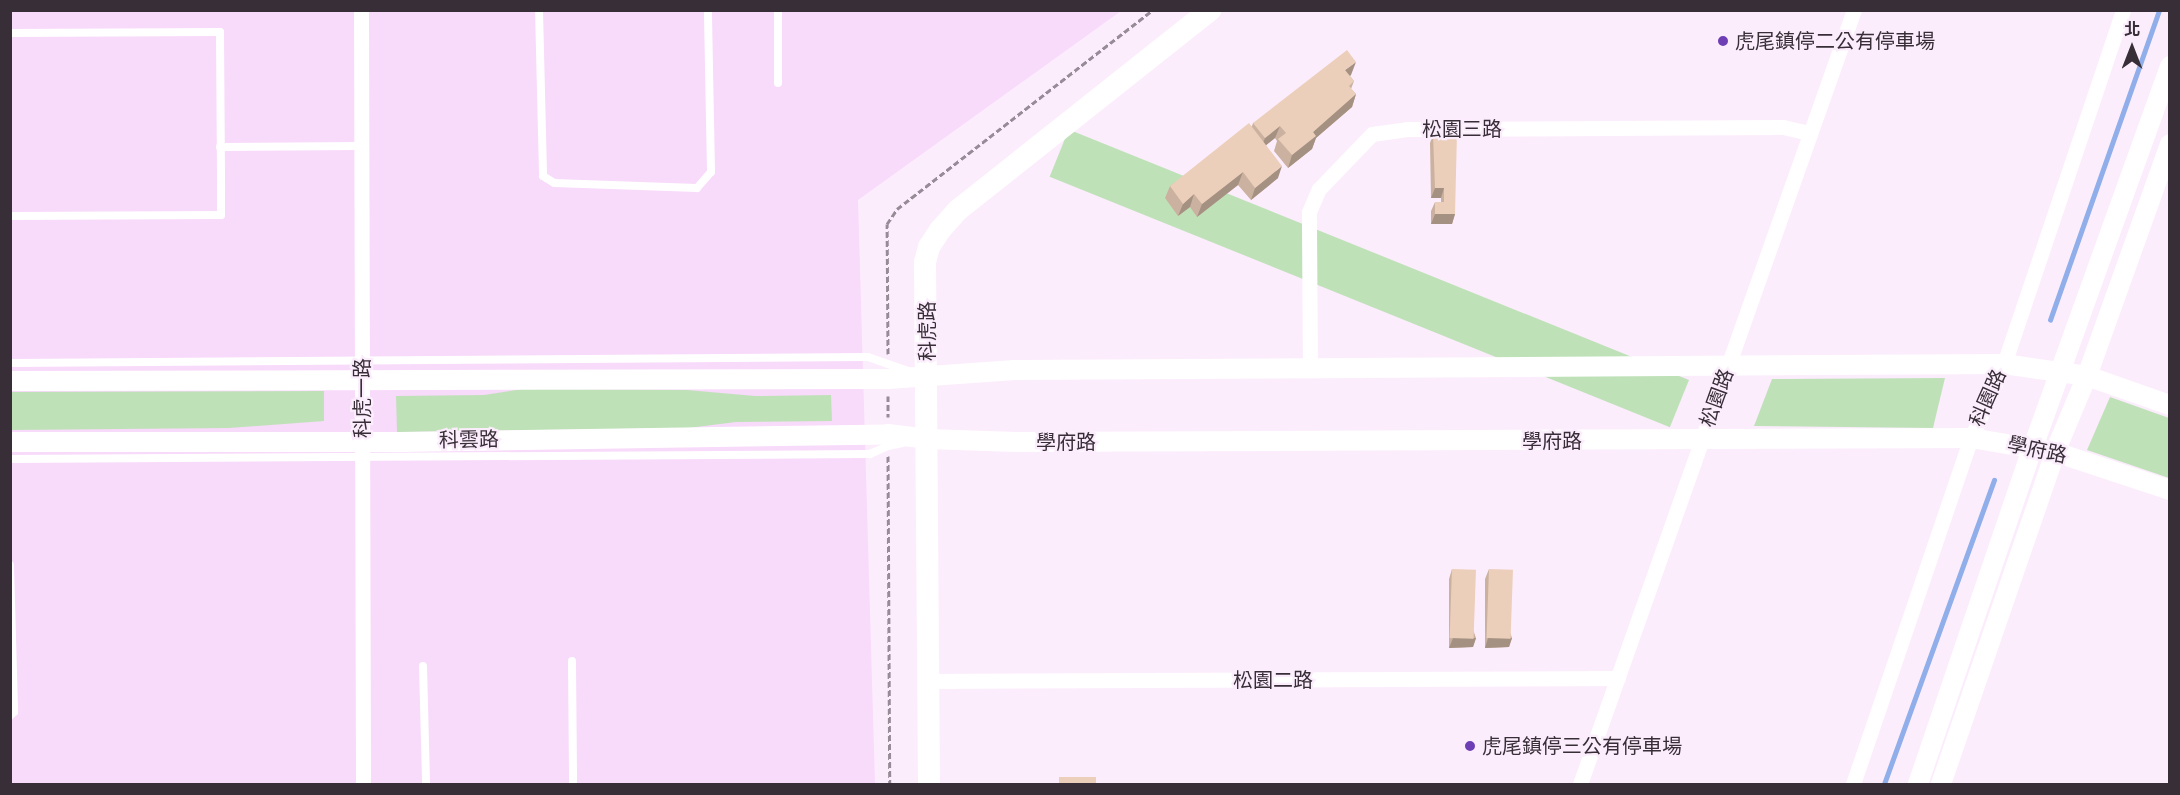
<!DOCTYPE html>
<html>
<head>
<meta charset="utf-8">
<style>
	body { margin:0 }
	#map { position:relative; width:2180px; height:795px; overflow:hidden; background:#fcedfd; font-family:Cabin,"Noto Sans TC",sans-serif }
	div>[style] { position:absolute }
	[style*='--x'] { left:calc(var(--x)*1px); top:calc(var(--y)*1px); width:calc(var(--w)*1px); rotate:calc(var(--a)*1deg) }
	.built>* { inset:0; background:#f8dafa }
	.green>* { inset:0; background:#bfe1b8; transform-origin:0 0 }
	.stream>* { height:4.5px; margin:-2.25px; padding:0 2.25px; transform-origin:2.25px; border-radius:2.25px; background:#8faeea }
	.path>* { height:3px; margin-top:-1.5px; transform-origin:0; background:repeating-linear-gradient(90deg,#988b98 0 6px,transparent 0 9px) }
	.service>* { height:8px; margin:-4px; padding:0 4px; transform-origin:4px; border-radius:4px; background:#fff }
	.minor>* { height:15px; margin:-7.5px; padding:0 7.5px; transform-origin:7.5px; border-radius:7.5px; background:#fff }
	.tertiary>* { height:20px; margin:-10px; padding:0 10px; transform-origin:10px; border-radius:10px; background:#fff }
	.secondary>* { height:22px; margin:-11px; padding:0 11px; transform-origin:11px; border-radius:11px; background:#fff }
	.wall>* { inset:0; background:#cbb2a0 }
	.shaded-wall>* { inset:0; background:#a59182 }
	.building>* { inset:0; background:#eccfba; transform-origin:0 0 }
	.dots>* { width:16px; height:16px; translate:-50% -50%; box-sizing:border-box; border:3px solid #fcedfd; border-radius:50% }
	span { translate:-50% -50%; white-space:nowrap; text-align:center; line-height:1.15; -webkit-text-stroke:4.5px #fcedfd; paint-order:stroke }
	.poi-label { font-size:20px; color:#382e38 }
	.left { translate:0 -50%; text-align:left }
	.street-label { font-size:20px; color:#382e38 }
	.frame { position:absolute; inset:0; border:12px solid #382e38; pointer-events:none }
	.north { position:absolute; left:2102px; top:18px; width:60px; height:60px; -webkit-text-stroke:4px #fcedfd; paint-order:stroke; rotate:0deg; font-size:16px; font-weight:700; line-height:24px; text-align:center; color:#382e38 }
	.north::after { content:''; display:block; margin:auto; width:21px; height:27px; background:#382e38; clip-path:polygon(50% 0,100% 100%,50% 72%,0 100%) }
</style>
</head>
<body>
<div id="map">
	<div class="built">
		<div style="clip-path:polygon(10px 11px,1121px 11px,858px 200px,875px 784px,11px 784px)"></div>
	</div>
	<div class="green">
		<div style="clip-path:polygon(1945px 378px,1933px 428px,1754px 426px,1772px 379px)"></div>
		<div style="left:1689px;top:380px;width:51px;height:669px;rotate:112deg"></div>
		<div style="clip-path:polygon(523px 389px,687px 390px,755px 396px,831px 395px,832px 421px,736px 422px,688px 428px,397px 432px,396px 396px,484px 395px)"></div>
		<div style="clip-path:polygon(324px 391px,324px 421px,229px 428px,11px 430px,11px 392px)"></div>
		<div style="clip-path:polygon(2110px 397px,2169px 418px,2169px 478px,2087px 450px)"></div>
	</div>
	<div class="stream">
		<div style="--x:2050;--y:320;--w:329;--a:-70.6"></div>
		<div style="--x:1884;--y:784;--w:323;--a:-70.1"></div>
	</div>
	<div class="path">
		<div style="--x:888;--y:354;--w:130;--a:-90.4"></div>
		<div style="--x:887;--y:224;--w:18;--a:-56"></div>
		<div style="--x:897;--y:209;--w:324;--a:-37.9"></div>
		<div style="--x:888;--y:396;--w:21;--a:90"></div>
		<div style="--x:888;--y:456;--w:328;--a:89.7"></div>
	</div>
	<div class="service">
		<div style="--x:539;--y:10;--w:166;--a:88.6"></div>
		<div style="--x:543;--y:176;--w:13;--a:32"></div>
		<div style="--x:554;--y:183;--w:143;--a:2"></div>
		<div style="--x:697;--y:188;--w:21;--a:-49"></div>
		<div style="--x:711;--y:172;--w:162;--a:-91.1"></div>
		<div style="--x:778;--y:10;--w:73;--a:90"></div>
		<div style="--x:10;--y:33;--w:210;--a:-0.3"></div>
		<div style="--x:220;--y:32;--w:156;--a:89.6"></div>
		<div style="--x:221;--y:188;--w:27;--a:90"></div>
		<div style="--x:221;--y:215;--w:211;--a:179.7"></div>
		<div style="--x:220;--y:147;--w:141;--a:-0.4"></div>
		<div style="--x:10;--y:363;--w:858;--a:-0.4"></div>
		<div style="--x:868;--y:357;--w:42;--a:19.3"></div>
		<div style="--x:10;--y:459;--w:860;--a:-0.33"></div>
		<div style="--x:870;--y:454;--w:20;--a:-24"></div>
		<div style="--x:888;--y:446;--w:16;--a:-11"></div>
		<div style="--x:10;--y:565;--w:147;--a:88.4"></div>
		<div style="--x:14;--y:712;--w:6;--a:135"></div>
		<div style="--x:572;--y:661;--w:123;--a:89.5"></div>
		<div style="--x:423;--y:666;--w:118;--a:88.5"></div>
	</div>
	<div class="minor">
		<div style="--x:361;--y:10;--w:774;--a:89.85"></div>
		<div style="--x:1310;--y:370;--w:158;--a:-90.4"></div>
		<div style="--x:1309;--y:212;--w:25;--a:-67"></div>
		<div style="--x:1319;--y:189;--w:76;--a:-46.1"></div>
		<div style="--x:1372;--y:134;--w:35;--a:-8"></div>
		<div style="--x:1407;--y:129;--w:376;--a:-0.3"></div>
		<div style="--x:1783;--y:127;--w:28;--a:13"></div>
		<div style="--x:928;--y:681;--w:690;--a:-0.25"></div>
		<div style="--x:1580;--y:784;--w:821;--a:-70.51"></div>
		<div style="--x:1853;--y:784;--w:366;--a:-71.2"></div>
		<div style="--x:1971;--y:438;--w:81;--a:-66"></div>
		<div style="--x:2004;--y:364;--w:373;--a:-71.4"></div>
	</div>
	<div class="tertiary">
		<div style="--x:10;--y:381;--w:878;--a:-0.13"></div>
		<div style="--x:888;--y:379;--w:127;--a:-4.1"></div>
		<div style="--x:1015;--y:370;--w:989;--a:-0.35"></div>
		<div style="--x:2004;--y:364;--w:84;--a:8.2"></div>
		<div style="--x:2087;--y:376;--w:88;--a:19.3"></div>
		<div style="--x:10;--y:442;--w:393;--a:0"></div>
		<div style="--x:403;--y:442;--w:485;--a:-0.9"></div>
		<div style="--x:888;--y:434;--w:39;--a:7"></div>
		<div style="--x:927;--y:439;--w:89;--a:1.9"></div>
		<div style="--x:1016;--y:442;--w:955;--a:-0.24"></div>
		<div style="--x:1971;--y:438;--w:85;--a:9.5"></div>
		<div style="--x:2055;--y:452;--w:121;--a:18.3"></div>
		<div style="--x:1918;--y:784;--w:356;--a:-71.2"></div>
		<div style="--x:2033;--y:447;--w:405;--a:-70.2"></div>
		<div style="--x:1941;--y:784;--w:351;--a:-71"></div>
		<div style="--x:2055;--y:452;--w:82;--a:-67.2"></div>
		<div style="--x:2087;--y:376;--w:246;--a:-70.3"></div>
	</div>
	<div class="secondary">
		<div style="--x:929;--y:784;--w:522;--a:-90.44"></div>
		<div style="--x:925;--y:262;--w:16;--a:-75"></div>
		<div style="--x:929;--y:247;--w:20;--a:-57"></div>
		<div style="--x:940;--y:230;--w:27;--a:-48"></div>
		<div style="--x:958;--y:210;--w:322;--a:-38.4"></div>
	</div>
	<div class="wall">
		<div style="clip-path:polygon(1351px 75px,1350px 76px,1354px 81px,1351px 89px,1356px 94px,1352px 107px,1316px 138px,1312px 149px,1288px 168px,1274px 151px,1277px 141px,1275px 138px,1266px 145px,1278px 178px,1251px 200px,1238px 185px,1197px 217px,1190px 207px,1178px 216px,1165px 198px,1170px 186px,1252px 126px,1253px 123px)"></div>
		<div style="clip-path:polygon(1433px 134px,1455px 214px,1452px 224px,1431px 224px,1431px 211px,1435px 202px,1441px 202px,1441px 198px,1431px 198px,1430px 143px)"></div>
		<div style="clip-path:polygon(1452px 569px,1476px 638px,1473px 647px,1449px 648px,1449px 579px)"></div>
		<div style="clip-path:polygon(1489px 569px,1512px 638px,1509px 647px,1485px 648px,1485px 579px)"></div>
	</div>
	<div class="shaded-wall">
		<div style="clip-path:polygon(1356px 62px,1351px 75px,1340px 83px,1345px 70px)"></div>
		<div style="clip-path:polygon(1356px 94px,1352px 107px,1316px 138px,1312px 149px,1288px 168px,1292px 155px,1313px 132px)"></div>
		<div style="clip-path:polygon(1280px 126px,1275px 138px,1260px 150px,1265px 138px)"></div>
		<div style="clip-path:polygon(1282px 166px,1278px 178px,1251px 200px,1255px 188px)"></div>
		<div style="clip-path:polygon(1243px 172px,1238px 185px,1197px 217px,1202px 204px)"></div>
		<div style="clip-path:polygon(1435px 188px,1444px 188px,1441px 198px,1431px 198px)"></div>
		<div style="clip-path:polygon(1194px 194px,1190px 207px,1178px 216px,1183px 204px)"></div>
		<div style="clip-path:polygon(1435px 214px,1455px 214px,1452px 224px,1431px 224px)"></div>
		<div style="clip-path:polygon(1453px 638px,1476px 638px,1473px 647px,1449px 648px)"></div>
		<div style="clip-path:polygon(1488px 638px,1512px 638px,1509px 647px,1485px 648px)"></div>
	</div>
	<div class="building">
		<div style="clip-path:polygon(1347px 50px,1356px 62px,1345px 70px,1354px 81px,1349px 86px,1356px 94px,1313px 132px,1316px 136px,1292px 155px,1278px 139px,1286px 133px,1280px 126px,1265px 138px,1253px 123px)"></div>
		<div style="clip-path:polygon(1249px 123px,1282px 166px,1255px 188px,1243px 172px,1202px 204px,1194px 194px,1183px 204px,1170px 186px)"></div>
		<div style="clip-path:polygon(1457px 133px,1455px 214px,1435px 214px,1435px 202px,1444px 202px,1444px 188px,1435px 188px,1433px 134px)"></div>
		<div style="left:1452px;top:569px;width:24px;height:69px;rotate:2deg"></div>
		<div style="left:1489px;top:569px;width:24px;height:69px;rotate:2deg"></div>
		<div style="left:1059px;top:777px;width:37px;height:7px"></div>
	</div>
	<div class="dots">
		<div style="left:1723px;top:41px;background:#6e3eb5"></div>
		<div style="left:1470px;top:746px;background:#6e3eb5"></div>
	</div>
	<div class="poi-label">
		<span class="left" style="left:1735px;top:41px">虎尾鎮停二公有停車場</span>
		<span class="left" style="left:1482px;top:746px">虎尾鎮停三公有停車場</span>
	</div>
	<div class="street-label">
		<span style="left:1462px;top:129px">松園三路</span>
		<span style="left:927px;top:331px;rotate:-90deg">科虎路</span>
		<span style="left:362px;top:398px;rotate:-90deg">科虎一路</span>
		<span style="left:1717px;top:398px;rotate:-70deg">松園路</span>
		<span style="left:1988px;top:398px;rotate:-66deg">科園路</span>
		<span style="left:469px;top:440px;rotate:-1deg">科雲路</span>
		<span style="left:1552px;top:441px">學府路</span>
		<span style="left:1066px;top:442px">學府路</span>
		<span style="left:2037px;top:450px;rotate:12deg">學府路</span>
		<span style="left:1273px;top:680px">松園二路</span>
	</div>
	<div class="frame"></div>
	<div class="north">北</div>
</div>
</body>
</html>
